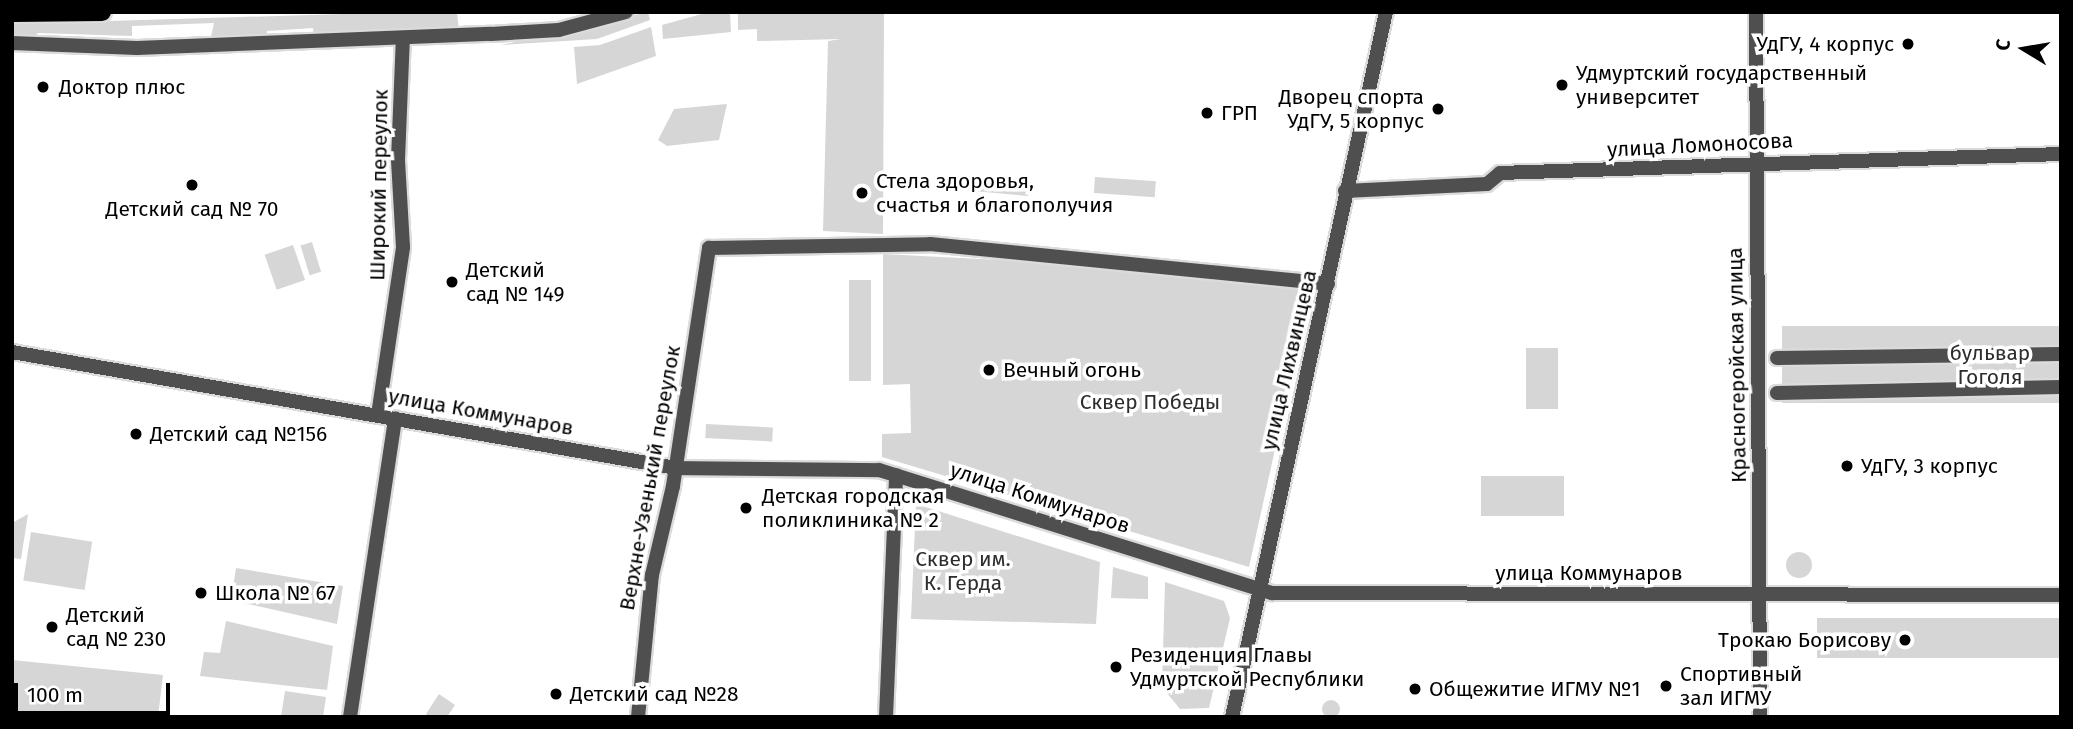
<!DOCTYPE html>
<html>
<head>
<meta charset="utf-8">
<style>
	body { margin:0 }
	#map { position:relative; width:2073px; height:729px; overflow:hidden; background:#fff; font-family:"Fira Sans",sans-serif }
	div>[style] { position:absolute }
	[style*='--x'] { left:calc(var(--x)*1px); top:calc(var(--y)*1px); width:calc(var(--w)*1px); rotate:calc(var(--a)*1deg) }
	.green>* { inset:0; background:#d6d6d6; transform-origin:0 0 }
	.round { border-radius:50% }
	.roads { filter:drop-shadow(2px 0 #dbdbdb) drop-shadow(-2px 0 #dbdbdb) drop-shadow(0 2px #dbdbdb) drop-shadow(0 -2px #dbdbdb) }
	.minor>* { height:14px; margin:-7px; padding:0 7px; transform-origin:7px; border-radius:7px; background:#4f4f4f }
	.major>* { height:18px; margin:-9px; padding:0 9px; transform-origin:9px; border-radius:9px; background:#000 }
	.dots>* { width:19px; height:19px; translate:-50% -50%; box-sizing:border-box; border:4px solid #fff; border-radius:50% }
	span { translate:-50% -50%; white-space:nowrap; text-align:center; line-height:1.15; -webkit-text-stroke:7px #fff; paint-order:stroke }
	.poi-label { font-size:21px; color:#000 }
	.right { translate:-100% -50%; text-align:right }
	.left { translate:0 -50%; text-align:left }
	.street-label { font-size:21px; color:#000 }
	.park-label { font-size:21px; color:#2d2d2d }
	.frame { position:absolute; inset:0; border:14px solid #000; pointer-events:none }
	.north { position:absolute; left:1989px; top:14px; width:70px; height:70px; -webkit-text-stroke:5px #fff; paint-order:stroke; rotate:281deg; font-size:19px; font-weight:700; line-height:28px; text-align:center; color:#000 }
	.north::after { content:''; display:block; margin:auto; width:24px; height:32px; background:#000; clip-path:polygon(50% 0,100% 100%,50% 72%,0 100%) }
	.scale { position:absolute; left:14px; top:683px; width:156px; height:32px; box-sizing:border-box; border:4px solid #000; border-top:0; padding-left:9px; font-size:21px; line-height:24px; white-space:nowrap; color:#000; -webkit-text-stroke:5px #fff; paint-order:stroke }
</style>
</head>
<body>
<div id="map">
	<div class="green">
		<div style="clip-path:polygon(408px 12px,481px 12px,457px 13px,459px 30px,314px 36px,313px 28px,267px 31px,266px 39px,210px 41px,214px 23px,132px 26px,132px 36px,38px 33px,32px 39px,12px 35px,12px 24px)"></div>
		<div style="clip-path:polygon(648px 12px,650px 20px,597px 39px,501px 45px)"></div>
		<div style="clip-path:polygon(709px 12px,730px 12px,731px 32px,663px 39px,662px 25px)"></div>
		<div style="clip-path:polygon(738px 12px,884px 12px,883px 234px,823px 231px,828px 41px,841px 39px,757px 41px,757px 29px,738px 30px)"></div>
		<div style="clip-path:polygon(651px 27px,656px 56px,577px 84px,574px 47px,600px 45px)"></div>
		<div style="clip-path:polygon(727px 104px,719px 140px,667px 146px,658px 140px,674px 109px)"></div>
		<div style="left:1095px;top:177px;width:61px;height:16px;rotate:4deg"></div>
		<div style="clip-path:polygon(1030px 180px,1028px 196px,950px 189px,951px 181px)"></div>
		<div style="left:312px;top:242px;width:31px;height:12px;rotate:73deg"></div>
		<div style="left:293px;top:245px;width:37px;height:30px;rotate:71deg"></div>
		<div style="clip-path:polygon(883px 254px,1039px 262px,1310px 291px,1249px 567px,882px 457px,882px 434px,911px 433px,910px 384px,883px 385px)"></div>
		<div style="left:849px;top:280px;width:22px;height:101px"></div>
		<div style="left:2061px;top:326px;width:77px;height:279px;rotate:90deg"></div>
		<div style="left:1526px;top:348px;width:32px;height:61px"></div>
		<div style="left:706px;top:424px;width:67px;height:14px;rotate:3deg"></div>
		<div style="left:1481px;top:476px;width:83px;height:40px"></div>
		<div style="clip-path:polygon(916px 504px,1100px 562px,1096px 624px,911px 619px)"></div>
		<div style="clip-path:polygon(28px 514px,21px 559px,12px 558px,12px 523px)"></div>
		<div style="left:31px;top:532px;width:62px;height:49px;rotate:9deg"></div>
		<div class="round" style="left:1786px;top:552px;width:26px;height:26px"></div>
		<div style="clip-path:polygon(1113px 567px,1148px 577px,1148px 599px,1111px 598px)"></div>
		<div style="clip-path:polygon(236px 568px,343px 586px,337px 624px,231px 600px)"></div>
		<div style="clip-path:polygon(1165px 582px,1224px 601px,1230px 618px,1209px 708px,1180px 709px,1162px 687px)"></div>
		<div style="left:1817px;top:618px;width:244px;height:40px"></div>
		<div style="clip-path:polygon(226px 621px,333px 646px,327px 690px,200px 676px,204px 652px,220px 653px)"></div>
		<div style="clip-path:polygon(12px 660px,163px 675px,158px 717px,12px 717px)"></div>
		<div style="clip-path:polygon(285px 691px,326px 697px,323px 717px,281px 717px)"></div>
		<div style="clip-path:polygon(439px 694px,455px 705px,447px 717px,429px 717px,426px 714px)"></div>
		<div class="round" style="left:1322px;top:700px;width:18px;height:18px"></div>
	</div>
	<div class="roads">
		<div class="minor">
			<div style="--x:1756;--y:12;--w:705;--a:89.67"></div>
			<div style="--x:12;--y:43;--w:125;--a:2.3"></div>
			<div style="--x:137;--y:48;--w:354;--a:-2.3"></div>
			<div style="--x:491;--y:34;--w:68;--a:-3.4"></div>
			<div style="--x:559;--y:30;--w:69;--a:-15"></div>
			<div style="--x:1345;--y:191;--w:142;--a:-2.8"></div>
			<div style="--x:1487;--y:184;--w:17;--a:-40"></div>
			<div style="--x:1500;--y:173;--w:561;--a:-1.94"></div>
			<div style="--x:12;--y:352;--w:674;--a:9.91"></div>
			<div style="--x:676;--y:468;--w:203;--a:0.6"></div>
			<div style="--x:879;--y:470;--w:412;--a:17.4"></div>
			<div style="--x:1272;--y:593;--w:789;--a:0.15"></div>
			<div style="--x:1777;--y:358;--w:284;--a:-0.8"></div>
			<div style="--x:1777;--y:393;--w:284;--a:-1.2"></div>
			<div style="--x:378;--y:415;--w:170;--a:-81.5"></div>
			<div style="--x:403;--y:247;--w:87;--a:-93.3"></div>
			<div style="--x:398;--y:160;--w:122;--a:-87.7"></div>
			<div style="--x:350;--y:717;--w:302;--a:-81.4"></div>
			<div style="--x:638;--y:717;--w:143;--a:-84.4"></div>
			<div style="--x:652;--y:575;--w:91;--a:-76.7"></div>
			<div style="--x:673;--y:486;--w:241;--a:-81.4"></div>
			<div style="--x:709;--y:248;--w:221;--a:-1"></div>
			<div style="--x:930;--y:244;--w:400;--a:5.7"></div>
			<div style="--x:886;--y:717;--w:242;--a:-87.6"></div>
			<div style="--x:1232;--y:717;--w:722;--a:-77.68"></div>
		</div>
		<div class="major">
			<div style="--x:12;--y:13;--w:90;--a:-0.6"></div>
		</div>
	</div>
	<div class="dots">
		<div style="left:1908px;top:44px;background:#000"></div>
		<div style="left:1562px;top:85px;background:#000"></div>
		<div style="left:43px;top:87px;background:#000"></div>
		<div style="left:1438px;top:109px;background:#000"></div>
		<div style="left:1207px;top:113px;background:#000"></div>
		<div style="left:192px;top:185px;background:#000"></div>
		<div style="left:862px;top:193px;background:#000"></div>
		<div style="left:452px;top:282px;background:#000"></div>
		<div style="left:989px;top:370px;background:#000"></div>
		<div style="left:136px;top:434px;background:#000"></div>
		<div style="left:1847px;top:466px;background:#000"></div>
		<div style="left:746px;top:508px;background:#000"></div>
		<div style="left:201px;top:593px;background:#000"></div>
		<div style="left:52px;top:627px;background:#000"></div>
		<div style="left:1905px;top:640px;background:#000"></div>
		<div style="left:1116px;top:667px;background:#000"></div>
		<div style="left:1666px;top:686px;background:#000"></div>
		<div style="left:1415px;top:689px;background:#000"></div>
		<div style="left:556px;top:694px;background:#000"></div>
	</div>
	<div class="poi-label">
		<span class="right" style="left:1894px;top:44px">УдГУ, 4 корпус</span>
		<span class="left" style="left:1576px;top:85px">Удмуртский государственный<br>университет</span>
		<span class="left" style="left:59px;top:87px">Доктор плюс</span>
		<span class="right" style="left:1424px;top:109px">Дворец спорта<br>УдГУ, 5 корпус</span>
		<span class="left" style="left:1221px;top:113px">ГРП</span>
		<span class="left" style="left:876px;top:193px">Стела здоровья,<br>счастья и благополучия</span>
		<span style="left:192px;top:209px">Детский сад № 70</span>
		<span class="left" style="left:466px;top:282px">Детский<br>сад № 149</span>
		<span class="left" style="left:1003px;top:370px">Вечный огонь</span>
		<span class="left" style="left:150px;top:434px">Детский сад №156</span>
		<span class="left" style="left:1861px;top:466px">УдГУ, 3 корпус</span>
		<span class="left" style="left:762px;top:508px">Детская городская<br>поликлиника № 2</span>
		<span class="left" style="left:215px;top:593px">Школа № 67</span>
		<span class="left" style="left:66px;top:627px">Детский<br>сад № 230</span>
		<span class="right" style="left:1891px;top:640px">Трокаю Борисову</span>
		<span class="left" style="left:1130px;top:667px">Резиденция Главы<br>Удмуртской Республики</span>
		<span class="left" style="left:1680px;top:686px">Спортивный<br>зал ИГМУ</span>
		<span class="left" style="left:1429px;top:689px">Общежитие ИГМУ №1</span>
		<span class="left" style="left:570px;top:694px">Детский сад №28</span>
	</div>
	<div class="street-label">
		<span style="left:1700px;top:145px;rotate:-3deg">улица Ломоносова</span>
		<span style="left:379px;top:185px;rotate:-89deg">Широкий переулок</span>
		<span style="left:1289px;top:360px;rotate:-77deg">улица Лихвинцева</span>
		<span style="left:1737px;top:365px;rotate:-91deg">Красногеройская улица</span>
		<span style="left:481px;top:412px;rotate:10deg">улица Коммунаров</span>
		<span style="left:650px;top:478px;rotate:-80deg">Верхне-Узенький переулок</span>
		<span style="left:1040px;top:498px;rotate:18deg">улица Коммунаров</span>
		<span style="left:1589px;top:573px">улица Коммунаров</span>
	</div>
	<div class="park-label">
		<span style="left:1990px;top:365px">бульвар<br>Гоголя</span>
		<span style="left:1150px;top:402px">Сквер Победы</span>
		<span style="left:963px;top:571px">Сквер им.<br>К. Герда</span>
	</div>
	<div class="frame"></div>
	<div class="north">С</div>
	<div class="scale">100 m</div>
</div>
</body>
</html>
